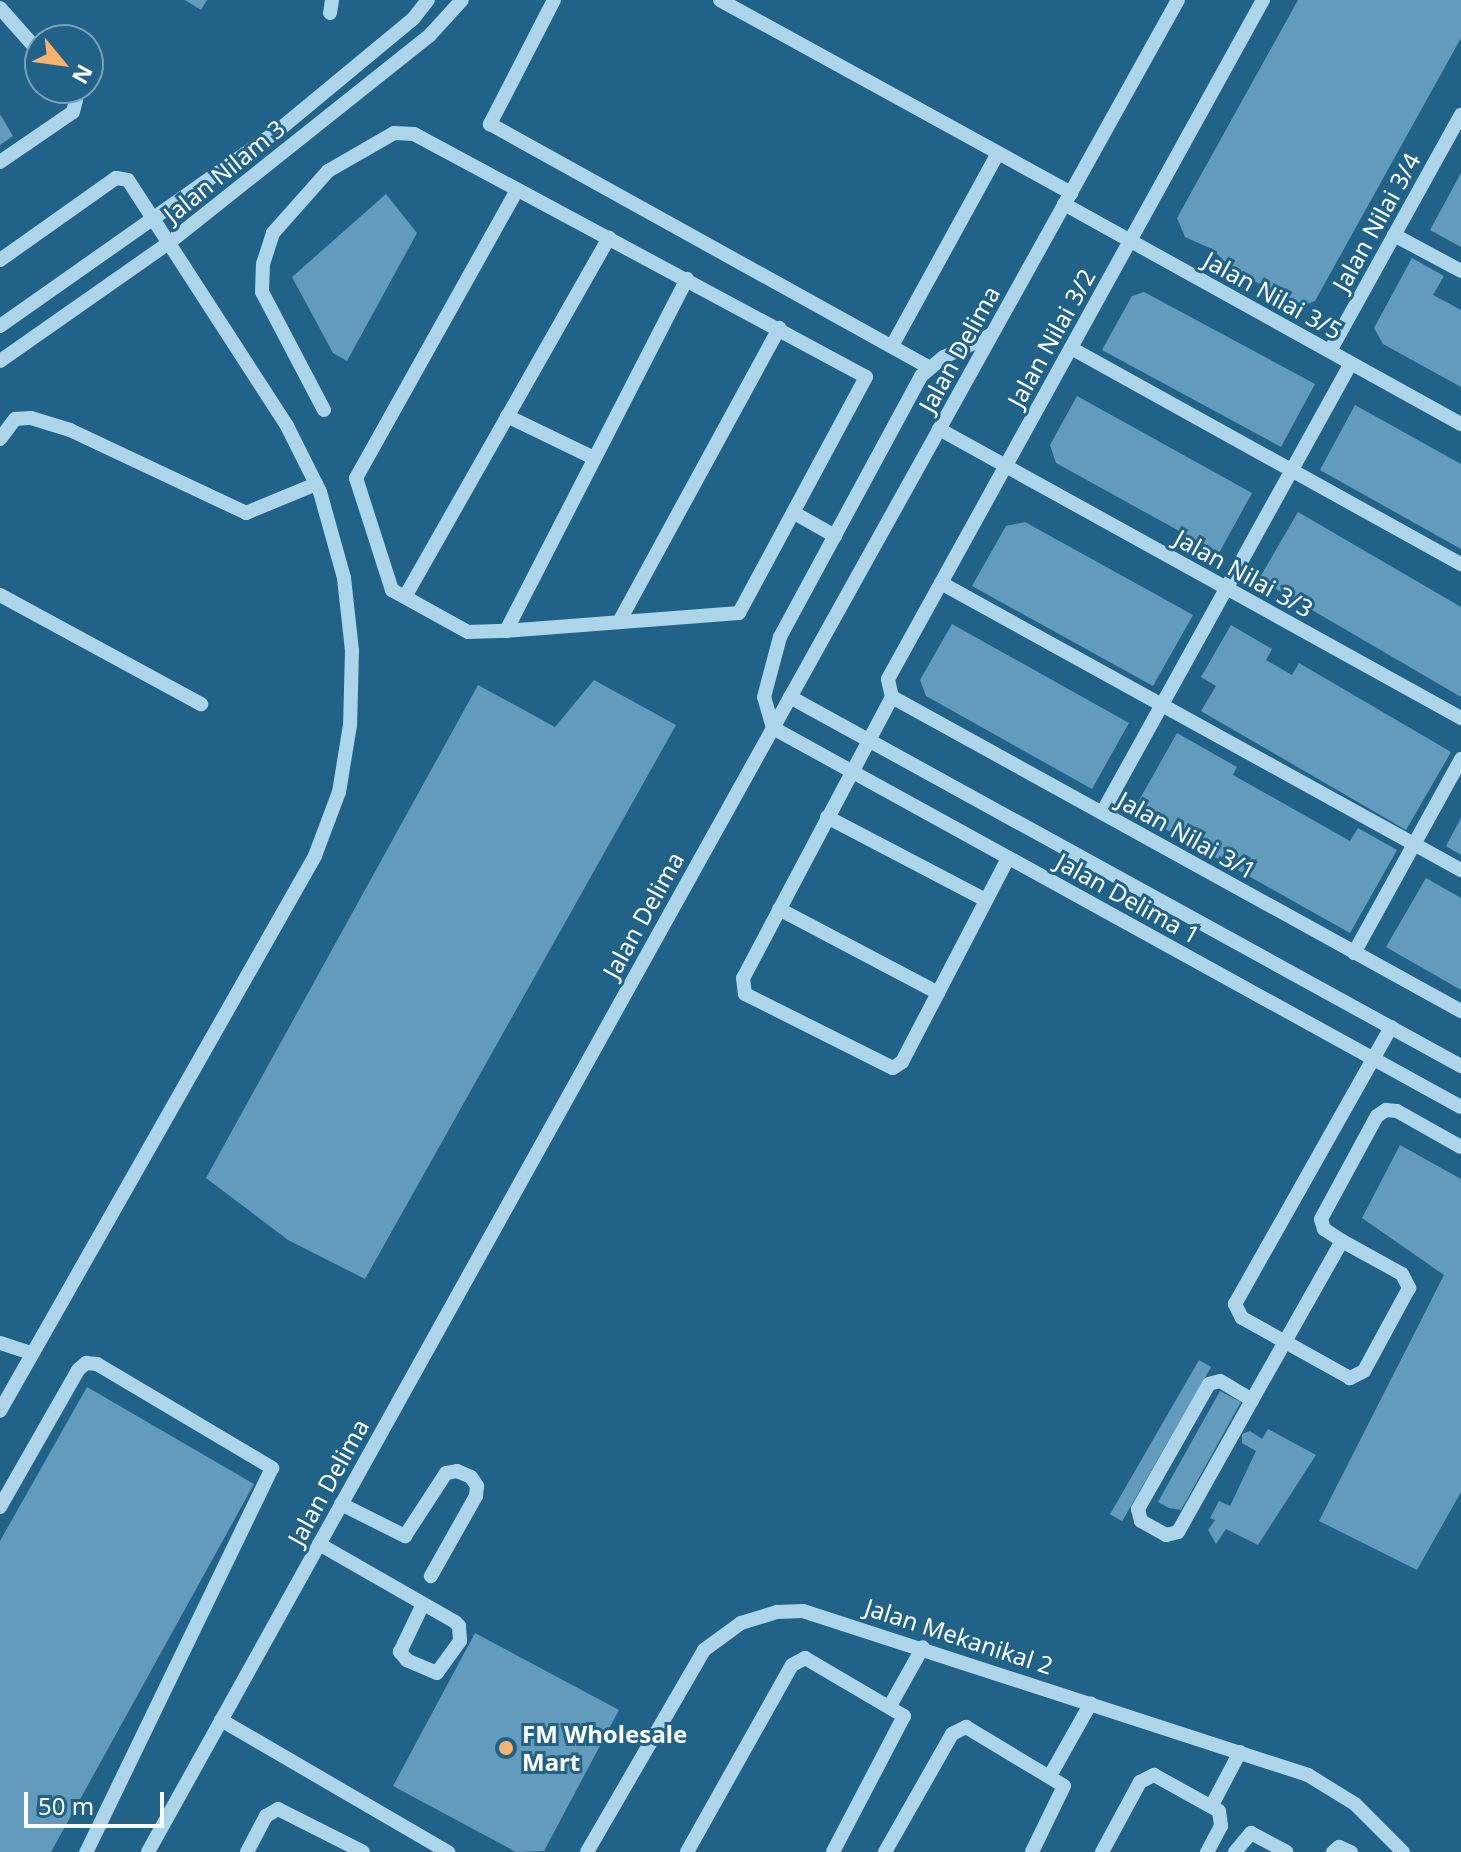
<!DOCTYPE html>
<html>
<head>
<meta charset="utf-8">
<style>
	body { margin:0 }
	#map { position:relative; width:1461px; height:1852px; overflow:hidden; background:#216388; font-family:"Noto Sans",sans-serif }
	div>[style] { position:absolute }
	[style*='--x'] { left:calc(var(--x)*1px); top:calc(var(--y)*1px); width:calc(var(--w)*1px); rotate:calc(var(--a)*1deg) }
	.building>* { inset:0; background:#629bbb; transform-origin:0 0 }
	.minor>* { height:14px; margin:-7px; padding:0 7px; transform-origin:7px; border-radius:7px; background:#acd5ea }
	.dots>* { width:22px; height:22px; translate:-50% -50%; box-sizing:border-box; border:4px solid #216388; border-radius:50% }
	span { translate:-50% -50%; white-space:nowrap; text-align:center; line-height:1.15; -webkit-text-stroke:6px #216388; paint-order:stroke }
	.street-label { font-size:24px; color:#fff }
	.poi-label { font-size:24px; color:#fff; font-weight:700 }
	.left { translate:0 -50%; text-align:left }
	.north { position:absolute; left:24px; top:24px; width:80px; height:80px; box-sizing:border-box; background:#216388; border:2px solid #7aa1b8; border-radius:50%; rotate:119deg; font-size:22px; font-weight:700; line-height:32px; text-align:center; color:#fff }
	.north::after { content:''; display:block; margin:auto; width:28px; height:36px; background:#f6b36e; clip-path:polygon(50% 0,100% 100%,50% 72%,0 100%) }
	.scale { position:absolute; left:24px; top:1792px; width:140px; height:36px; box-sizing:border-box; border:4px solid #fff; border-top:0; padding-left:10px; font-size:24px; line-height:28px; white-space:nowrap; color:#fff; -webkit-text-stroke:6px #216388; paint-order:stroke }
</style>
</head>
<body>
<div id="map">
	<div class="building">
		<div style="clip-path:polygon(185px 0,207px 0,201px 10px)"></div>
		<div style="clip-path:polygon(1298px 0,1461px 0,1461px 38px,1315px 301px,1304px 305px,1235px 272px,1212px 249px,1185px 237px,1177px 218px)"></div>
		<div style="clip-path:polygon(0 114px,13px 136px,0 145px)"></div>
		<div style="clip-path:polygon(1461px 173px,1461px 247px,1430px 230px)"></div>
		<div style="clip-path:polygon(386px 194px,417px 233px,347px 361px,333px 353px,292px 277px)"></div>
		<div style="clip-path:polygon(1412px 258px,1444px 276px,1433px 295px,1461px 310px,1461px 387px,1383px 344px,1374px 328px)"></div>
		<div style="clip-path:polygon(1144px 292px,1315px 384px,1281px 447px,1102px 350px,1132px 296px)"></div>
		<div style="clip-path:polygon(1077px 396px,1252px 493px,1219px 553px,1056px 463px,1050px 445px)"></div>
		<div style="clip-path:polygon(1355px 405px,1461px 464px,1461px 549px,1320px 470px)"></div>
		<div style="clip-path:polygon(1298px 512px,1461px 607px,1461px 697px,1259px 579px)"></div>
		<div style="clip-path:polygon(1025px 522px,1193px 615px,1153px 686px,972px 586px,1006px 526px)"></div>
		<div style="clip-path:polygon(952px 624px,1129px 723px,1092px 789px,926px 696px,920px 680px)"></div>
		<div style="clip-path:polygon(1231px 625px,1272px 649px,1266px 660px,1292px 675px,1299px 663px,1451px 752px,1406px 830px,1201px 711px,1216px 686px,1201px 677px)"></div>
		<div style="clip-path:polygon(594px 680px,676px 725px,365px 1279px,288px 1240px,206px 1178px,478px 685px,555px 727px)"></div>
		<div style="clip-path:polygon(1177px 733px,1237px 767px,1233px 775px,1350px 841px,1358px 828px,1397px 850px,1350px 933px,1133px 811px)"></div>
		<div style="clip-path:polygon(1461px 818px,1461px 855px,1446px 846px)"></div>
		<div style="clip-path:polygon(1426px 878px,1461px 898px,1461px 990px,1386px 947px)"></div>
		<div style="clip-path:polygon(1400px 1145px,1461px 1179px,1461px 1492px,1417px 1570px,1319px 1521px,1444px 1275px,1362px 1218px)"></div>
		<div style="left:1199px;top:1360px;width:14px;height:178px;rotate:30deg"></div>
		<div style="clip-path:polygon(87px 1387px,254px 1484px,51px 1852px,0 1852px,0 1541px)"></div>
		<div style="clip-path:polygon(1220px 1391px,1241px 1402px,1181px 1510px,1169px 1508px,1158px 1502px)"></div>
		<div style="clip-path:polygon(1268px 1429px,1316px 1455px,1258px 1545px,1226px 1529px,1216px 1544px,1208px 1530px,1215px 1520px,1210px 1518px,1219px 1501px,1230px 1506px,1256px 1451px,1242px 1443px,1242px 1434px,1250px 1431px,1262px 1439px)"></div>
		<div style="clip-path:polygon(475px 1633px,619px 1710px,544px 1851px,516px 1852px,393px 1786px)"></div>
	</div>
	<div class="minor">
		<div style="--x:554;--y:0;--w:140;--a:117.3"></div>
		<div style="--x:490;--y:124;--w:503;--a:29.01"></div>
		<div style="--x:720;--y:0;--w:401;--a:28.8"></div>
		<div style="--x:0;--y:8;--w:60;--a:48.4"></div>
		<div style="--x:330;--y:13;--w:13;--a:-81"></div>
		<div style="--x:0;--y:162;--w:88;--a:-34.4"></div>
		<div style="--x:73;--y:112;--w:12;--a:-76"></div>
		<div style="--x:76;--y:100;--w:13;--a:-113"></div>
		<div style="--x:517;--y:190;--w:330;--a:119.2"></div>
		<div style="--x:356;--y:478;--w:118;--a:72.2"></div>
		<div style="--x:392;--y:590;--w:87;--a:28.9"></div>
		<div style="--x:468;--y:632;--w:38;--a:-2"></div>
		<div style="--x:506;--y:631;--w:396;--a:-62.8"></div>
		<div style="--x:1064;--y:204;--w:454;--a:29"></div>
		<div style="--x:1394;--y:235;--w:76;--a:28.2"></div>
		<div style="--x:0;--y:260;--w:142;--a:-35.3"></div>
		<div style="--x:116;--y:178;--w:12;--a:9"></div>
		<div style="--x:128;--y:180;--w:293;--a:57.1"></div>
		<div style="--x:287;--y:426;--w:74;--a:63.4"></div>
		<div style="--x:320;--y:492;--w:89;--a:74.4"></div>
		<div style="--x:344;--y:578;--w:73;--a:83.7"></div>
		<div style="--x:352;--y:651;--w:74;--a:91.5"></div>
		<div style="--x:350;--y:725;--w:68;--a:99.3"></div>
		<div style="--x:339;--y:792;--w:68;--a:110.6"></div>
		<div style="--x:315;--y:856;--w:638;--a:119.58"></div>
		<div style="--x:0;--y:326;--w:342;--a:-35.1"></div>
		<div style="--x:280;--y:129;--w:173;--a:-39.6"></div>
		<div style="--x:413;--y:19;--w:24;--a:-52"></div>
		<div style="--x:892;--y:346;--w:220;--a:-61.2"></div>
		<div style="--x:1071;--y:348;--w:446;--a:29"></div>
		<div style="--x:1330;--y:351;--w:270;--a:-61"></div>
		<div style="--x:0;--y:361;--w:208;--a:-35"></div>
		<div style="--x:170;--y:242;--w:332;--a:-38.5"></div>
		<div style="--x:430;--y:35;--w:47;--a:-47.6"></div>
		<div style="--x:324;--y:410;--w:133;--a:-117.7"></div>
		<div style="--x:262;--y:292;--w:28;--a:-88"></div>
		<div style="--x:263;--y:264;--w:33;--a:-72"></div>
		<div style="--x:273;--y:233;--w:83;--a:-48.4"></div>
		<div style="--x:328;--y:171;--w:76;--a:-29.9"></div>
		<div style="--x:394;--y:133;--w:20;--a:3"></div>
		<div style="--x:414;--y:134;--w:513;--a:28.26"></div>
		<div style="--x:866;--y:377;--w:268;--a:118.3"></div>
		<div style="--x:739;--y:613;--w:234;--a:175.6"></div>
		<div style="--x:507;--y:416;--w:94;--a:25.8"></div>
		<div style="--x:939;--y:429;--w:597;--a:28.97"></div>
		<div style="--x:0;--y:439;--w:25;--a:-53"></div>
		<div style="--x:15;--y:419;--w:16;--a:-4"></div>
		<div style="--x:31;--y:418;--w:41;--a:17.1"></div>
		<div style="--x:70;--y:430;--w:195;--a:25.2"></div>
		<div style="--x:246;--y:513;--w:76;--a:-22.5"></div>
		<div style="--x:796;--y:514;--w:45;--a:29.4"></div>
		<div style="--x:941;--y:583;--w:594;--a:28.9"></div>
		<div style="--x:0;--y:595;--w:229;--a:28.5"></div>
		<div style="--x:406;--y:595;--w:411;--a:-60.4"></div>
		<div style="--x:619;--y:622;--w:335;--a:-61.4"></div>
		<div style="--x:790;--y:697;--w:766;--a:28.81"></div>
		<div style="--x:892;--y:697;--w:18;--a:-103"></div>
		<div style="--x:888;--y:679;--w:776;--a:-61.09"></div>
		<div style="--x:892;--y:697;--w:318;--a:117.9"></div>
		<div style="--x:743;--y:978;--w:16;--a:83"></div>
		<div style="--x:745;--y:994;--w:165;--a:26.6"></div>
		<div style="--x:893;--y:1068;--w:11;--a:-34"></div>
		<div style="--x:902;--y:1062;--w:230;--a:-62.5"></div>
		<div style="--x:892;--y:697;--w:650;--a:28.89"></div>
		<div style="--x:773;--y:728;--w:785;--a:28.85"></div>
		<div style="--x:773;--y:728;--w:32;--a:-106"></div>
		<div style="--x:764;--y:697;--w:62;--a:-75.1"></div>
		<div style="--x:780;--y:637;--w:297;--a:-61.6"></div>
		<div style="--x:921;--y:376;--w:30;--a:-40"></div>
		<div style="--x:944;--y:357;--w:52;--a:-25.1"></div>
		<div style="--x:1102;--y:813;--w:514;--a:-61.04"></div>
		<div style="--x:827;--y:817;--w:179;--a:27.6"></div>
		<div style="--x:779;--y:909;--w:180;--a:27.8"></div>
		<div style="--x:1354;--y:953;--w:222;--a:-61.1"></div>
		<div style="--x:1342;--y:1241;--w:68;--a:28.8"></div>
		<div style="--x:1402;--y:1274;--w:16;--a:63"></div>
		<div style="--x:1409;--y:1288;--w:94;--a:118.5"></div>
		<div style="--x:1364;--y:1371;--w:16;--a:153"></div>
		<div style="--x:1350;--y:1378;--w:124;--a:-150.9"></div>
		<div style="--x:1242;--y:1318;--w:16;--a:-117"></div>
		<div style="--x:1235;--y:1304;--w:318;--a:-60.6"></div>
		<div style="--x:0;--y:1343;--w:32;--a:18"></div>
		<div style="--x:1252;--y:1400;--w:37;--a:-149"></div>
		<div style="--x:1220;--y:1381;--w:11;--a:165"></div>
		<div style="--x:1209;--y:1384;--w:144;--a:119.6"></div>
		<div style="--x:1138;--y:1509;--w:12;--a:76"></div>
		<div style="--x:1141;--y:1521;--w:29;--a:29"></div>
		<div style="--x:1166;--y:1535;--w:12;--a:-14"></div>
		<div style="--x:1178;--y:1532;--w:151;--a:-60.7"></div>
		<div style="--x:1252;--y:1400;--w:183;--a:-60.5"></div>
		<div style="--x:1342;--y:1241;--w:22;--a:-146"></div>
		<div style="--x:1324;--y:1229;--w:10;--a:-107"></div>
		<div style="--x:1321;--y:1219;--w:117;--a:-61.5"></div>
		<div style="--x:1377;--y:1116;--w:11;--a:-34"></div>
		<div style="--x:1386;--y:1110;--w:11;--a:5"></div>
		<div style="--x:1397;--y:1111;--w:73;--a:29.4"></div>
		<div style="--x:341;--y:1504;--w:72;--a:26.6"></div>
		<div style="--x:405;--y:1536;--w:75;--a:-56.9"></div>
		<div style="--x:446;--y:1473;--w:11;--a:-10"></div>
		<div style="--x:457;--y:1471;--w:15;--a:23"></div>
		<div style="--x:471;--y:1477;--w:11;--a:56"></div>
		<div style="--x:477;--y:1486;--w:10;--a:96"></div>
		<div style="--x:476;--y:1496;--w:92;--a:119.4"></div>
		<div style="--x:0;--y:1507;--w:158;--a:-60.3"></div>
		<div style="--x:78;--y:1370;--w:11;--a:-41"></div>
		<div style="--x:86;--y:1363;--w:11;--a:5"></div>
		<div style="--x:97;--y:1364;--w:204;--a:30.7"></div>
		<div style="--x:272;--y:1468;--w:427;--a:115.8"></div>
		<div style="--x:319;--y:1544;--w:157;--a:29.8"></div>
		<div style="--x:455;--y:1622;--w:6;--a:45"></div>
		<div style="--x:459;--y:1626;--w:15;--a:86"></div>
		<div style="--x:460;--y:1641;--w:39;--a:126"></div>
		<div style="--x:437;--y:1673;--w:33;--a:-157"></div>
		<div style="--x:407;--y:1660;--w:11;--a:-131"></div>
		<div style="--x:400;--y:1652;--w:53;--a:-64.4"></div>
		<div style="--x:891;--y:1704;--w:65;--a:-60.7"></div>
		<div style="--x:221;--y:1720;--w:263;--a:30.2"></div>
		<div style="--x:1051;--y:1774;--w:81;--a:-60.6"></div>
		<div style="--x:1212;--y:1805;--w:60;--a:-62.2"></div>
		<div style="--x:148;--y:1852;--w:2119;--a:-60.92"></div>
		<div style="--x:247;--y:1852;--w:41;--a:-62.2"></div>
		<div style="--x:266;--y:1816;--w:14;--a:-30"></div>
		<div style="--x:278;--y:1809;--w:95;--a:26.8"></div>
		<div style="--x:587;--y:1852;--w:233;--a:-59.9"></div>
		<div style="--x:704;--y:1650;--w:46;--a:-36.1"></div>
		<div style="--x:741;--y:1623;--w:38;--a:-17"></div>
		<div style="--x:777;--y:1612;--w:26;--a:-2"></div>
		<div style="--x:803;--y:1611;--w:531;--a:17.99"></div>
		<div style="--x:1308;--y:1775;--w:55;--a:31.7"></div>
		<div style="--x:1355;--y:1804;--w:68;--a:45"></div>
		<div style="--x:687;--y:1852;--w:214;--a:-60.7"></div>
		<div style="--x:792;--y:1665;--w:15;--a:-28"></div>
		<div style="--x:805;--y:1658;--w:115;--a:30.4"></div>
		<div style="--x:904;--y:1716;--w:153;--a:117.6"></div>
		<div style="--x:885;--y:1852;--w:136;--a:-60.4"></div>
		<div style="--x:952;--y:1734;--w:16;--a:-27"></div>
		<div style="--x:966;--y:1727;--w:114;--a:31"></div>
		<div style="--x:1064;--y:1786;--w:73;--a:115.9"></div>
		<div style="--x:1102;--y:1852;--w:80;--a:-61.5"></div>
		<div style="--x:1140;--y:1782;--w:16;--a:-27"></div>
		<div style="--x:1154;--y:1775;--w:74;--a:29"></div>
		<div style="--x:1219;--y:1811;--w:15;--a:82"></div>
		<div style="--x:1221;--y:1826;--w:30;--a:118"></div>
		<div style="--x:1235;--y:1852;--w:25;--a:-50"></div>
		<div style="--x:1251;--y:1833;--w:40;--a:28"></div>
		<div style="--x:1333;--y:1852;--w:8;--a:-40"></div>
		<div style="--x:1339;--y:1847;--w:13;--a:23"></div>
	</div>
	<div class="dots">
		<div style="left:506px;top:1748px;background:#f6b36e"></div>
	</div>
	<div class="street-label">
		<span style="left:224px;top:171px;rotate:-39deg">Jalan Nilam 3</span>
		<span style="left:1376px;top:222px;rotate:-61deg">Jalan Nilai 3/4</span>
		<span style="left:1273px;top:295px;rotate:29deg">Jalan Nilai 3/5</span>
		<span style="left:1051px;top:338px;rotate:-61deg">Jalan Nilai 3/2</span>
		<span style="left:959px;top:349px;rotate:-61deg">Jalan Delima</span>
		<span style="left:1244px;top:573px;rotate:29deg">Jalan Nilai 3/3</span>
		<span style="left:1187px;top:835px;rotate:29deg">Jalan Nilai 3/1</span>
		<span style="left:1128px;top:898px;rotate:29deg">Jalan Delima 1</span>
		<span style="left:643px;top:915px;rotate:-61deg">Jalan Delima</span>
		<span style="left:328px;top:1482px;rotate:-61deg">Jalan Delima</span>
		<span style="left:959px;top:1636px;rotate:18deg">Jalan Mekanikal 2</span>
	</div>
	<div class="poi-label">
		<span class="left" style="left:522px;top:1748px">FM Wholesale<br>Mart</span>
	</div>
	<div class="north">N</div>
	<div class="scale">50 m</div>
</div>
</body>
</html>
